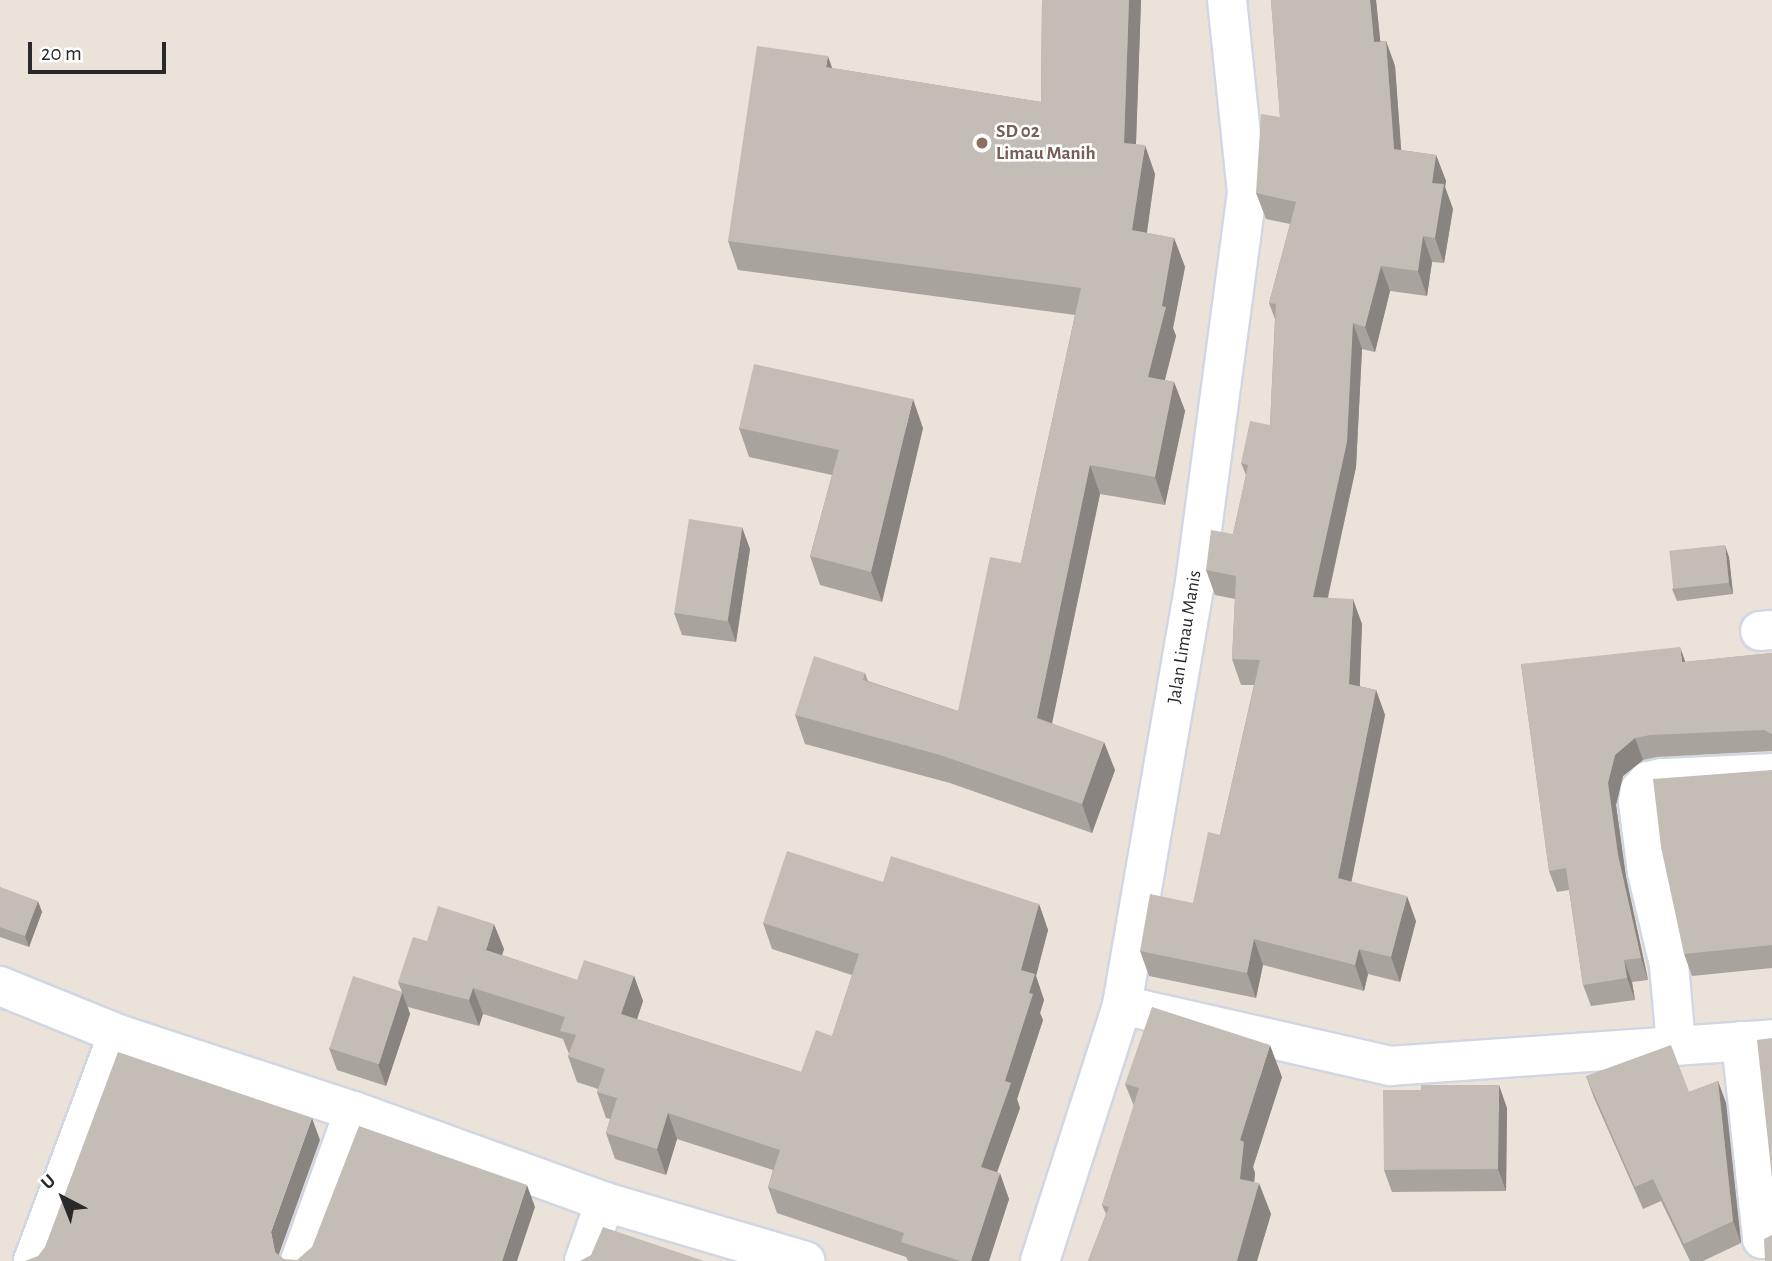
<!DOCTYPE html>
<html>
<head>
<meta charset="utf-8">
<style>
	body { margin:0 }
	#map { position:relative; width:1772px; height:1261px; overflow:hidden; background:#ebe2da; font-family:"Alegreya Sans",sans-serif }
	div>[style] { position:absolute }
	[style*='--x'] { left:calc(var(--x)*1px); top:calc(var(--y)*1px); width:calc(var(--w)*1px); rotate:calc(var(--a)*1deg) }
	.roads { filter:drop-shadow(2px 0 #d0d6e2) drop-shadow(-2px 0 #d0d6e2) drop-shadow(0 2px #d0d6e2) drop-shadow(0 -2px #d0d6e2) }
	.minor>* { height:38px; margin:-19px; padding:0 19px; transform-origin:19px; border-radius:19px; background:#fff }
	.tertiary>* { height:38px; margin:-19px; padding:0 19px; transform-origin:19px; border-radius:19px; background:#fff }
	.wall>* { inset:0; background:#a9a39d }
	.shaded-wall>* { inset:0; background:#89847f }
	.building>* { inset:0; background:#c4bdb6; transform-origin:0 0 }
	.dots>* { width:19px; height:19px; translate:-50% -50%; box-sizing:border-box; border:4px solid #fff; border-radius:50% }
	span { translate:-50% -50%; white-space:nowrap; text-align:center; line-height:1.15; -webkit-text-stroke:5px #fff; paint-order:stroke }
	.education-label { font-size:19px; color:#785e54; font-weight:700 }
	.left { translate:0 -50%; text-align:left }
	.street-label { font-size:19px; color:#292929 }
	.north { position:absolute; left:28px; top:1163px; width:70px; height:70px; -webkit-text-stroke:5px #fff; paint-order:stroke; rotate:318deg; font-size:19px; font-weight:700; line-height:28px; text-align:center; color:#292929 }
	.north::after { content:''; display:block; margin:auto; width:24px; height:32px; background:#292929; clip-path:polygon(50% 0,100% 100%,50% 72%,0 100%) }
	.scale { position:absolute; left:28px; top:42px; width:138px; height:32px; box-sizing:border-box; border:4px solid #292929; border-top:0; padding-left:9px; font-size:21px; line-height:24px; white-space:nowrap; color:#292929; -webkit-text-stroke:5px #fff; paint-order:stroke }
</style>
</head>
<body>
<div id="map">
	<div class="roads">
		<div class="minor">
			<div style="--x:1760;--y:631;--w:12;--a:-5"></div>
			<div style="--x:0;--y:986;--w:127;--a:22.1"></div>
			<div style="--x:118;--y:1034;--w:248;--a:18.1"></div>
			<div style="--x:354;--y:1111;--w:267;--a:19.9"></div>
			<div style="--x:605;--y:1202;--w:209;--a:16.4"></div>
			<div style="--x:1122;--y:1005;--w:275;--a:12.8"></div>
			<div style="--x:1390;--y:1066;--w:383;--a:-4"></div>
			<div style="--x:1741;--y:1041;--w:199;--a:83.9"></div>
			<div style="--x:1762;--y:1239;--w:10;--a:0"></div>
			<div style="--x:1676;--y:1044;--w:79;--a:-95.1"></div>
			<div style="--x:1669;--y:965;--w:96;--a:-103.3"></div>
			<div style="--x:1647;--y:872;--w:71;--a:-97.3"></div>
			<div style="--x:1638;--y:802;--w:12;--a:-81"></div>
			<div style="--x:1640;--y:790;--w:12;--a:-48"></div>
			<div style="--x:1648;--y:781;--w:14;--a:-12"></div>
			<div style="--x:1662;--y:778;--w:110;--a:-2.6"></div>
			<div style="--x:33;--y:1261;--w:242;--a:-69.5"></div>
			<div style="--x:300;--y:1261;--w:159;--a:-70.2"></div>
			<div style="--x:584;--y:1261;--w:63;--a:-70.4"></div>
		</div>
		<div class="tertiary">
			<div style="--x:1040;--y:1261;--w:269;--a:-72.2"></div>
			<div style="--x:1122;--y:1005;--w:429;--a:-80.2"></div>
			<div style="--x:1195;--y:582;--w:392;--a:-82.4"></div>
			<div style="--x:1247;--y:193;--w:194;--a:-95.9"></div>
		</div>
	</div>
	<div class="wall">
		<div style="clip-path:polygon(1042px 0,1141px 0,1136px 144px,1155px 174px,1147px 233px,1174px 238px,1185px 267px,1173px 328px,1176px 336px,1165px 380px,1174px 382px,1185px 411px,1165px 505px,1100px 494px,1052px 723px,1115px 770px,1092px 833px,950px 783px,805px 744px,795px 715px,865px 673px,868px 681px,958px 711px,1021px 563px,1075px 315px,738px 270px,728px 241px,832px 68px,1041px 102px)"></div>
		<div style="clip-path:polygon(1271px 0,1376px 0,1380px 41px,1386px 41px,1395px 66px,1401px 150px,1436px 155px,1446px 181px,1445px 187px,1453px 209px,1444px 263px,1432px 262px,1427px 296px,1390px 291px,1375px 352px,1362px 349px,1356px 467px,1328px 598px,1362px 624px,1359px 686px,1376px 690px,1385px 715px,1351px 882px,1416px 921px,1400px 982px,1368px 974px,1364px 991px,1263px 965px,1256px 998px,1149px 976px,1140px 951px,1193px 903px,1220px 835px,1254px 685px,1241px 685px,1232px 659px,1235px 599px,1215px 595px,1206px 570px,1233px 534px,1246px 475px,1241px 463px,1270px 425px,1275px 319px,1269px 303px,1290px 224px,1266px 219px,1256px 193px,1280px 117px)"></div>
		<div style="clip-path:polygon(739px 428px,923px 428px,882px 602px,820px 585px,810px 556px,832px 475px,749px 457px)"></div>
		<div style="clip-path:polygon(750px 549px,736px 642px,682px 635px,674px 613px)"></div>
		<div style="clip-path:polygon(1729px 557px,1733px 594px,1677px 601px,1672px 589px)"></div>
		<div style="clip-path:polygon(1772px 653px,1772px 751px,1657px 757px,1643px 760px,1623px 776px,1616px 805px,1626px 877px,1648px 980px,1632px 982px,1635px 1000px,1591px 1006px,1583px 985px,1569px 890px,1557px 892px,1549px 871px,1521px 664px,1685px 662px)"></div>
		<div style="clip-path:polygon(1772px 770px,1772px 968px,1692px 976px,1684px 954px)"></div>
		<div style="clip-path:polygon(883px 882px,1039px 904px,1048px 930px,1036px 976px,1044px 1000px,1040px 1013px,1043px 1020px,1017px 1099px,1020px 1108px,997px 1172px,1009px 1199px,989px 1261px,908px 1261px,906px 1257px,777px 1213px,768px 1187px,773px 1170px,677px 1139px,666px 1175px,615px 1159px,606px 1133px,610px 1119px,606px 1118px,597px 1092px,598px 1089px,577px 1082px,568px 1056px,569px 1054px,563px 1039px,483px 1014px,479px 1026px,408px 1007px,410px 1014px,386px 1086px,337px 1070px,329px 1048px,402px 992px,398px 982px,427px 941px,504px 949px,502px 955px,577px 980px,634px 976px,643px 1001px,637px 1019px,801px 1072px,832px 1036px,852px 975px,772px 949px,763px 923px)"></div>
		<div style="clip-path:polygon(0 887px,42px 912px,29px 947px,0 937px)"></div>
		<div style="clip-path:polygon(1586px 1076px,1689px 1092px,1718px 1081px,1726px 1103px,1741px 1243px,1703px 1261px,1690px 1261px,1661px 1201px,1643px 1209px,1594px 1098px)"></div>
		<div style="clip-path:polygon(1282px 1077px,1253px 1167px,1255px 1173px,1254px 1182px,1271px 1214px,1257px 1261px,1088px 1261px,1106px 1214px,1102px 1205px,1134px 1106px,1125px 1084px)"></div>
		<div style="clip-path:polygon(1507px 1108px,1506px 1191px,1392px 1192px,1384px 1170px)"></div>
	</div>
	<div class="shaded-wall">
		<div style="clip-path:polygon(1129px 0,1141px 0,1135px 171px,1124px 143px)"></div>
		<div style="clip-path:polygon(1370px 0,1376px 0,1383px 67px,1374px 42px)"></div>
		<div style="clip-path:polygon(1386px 41px,1395px 66px,1403px 174px,1394px 149px)"></div>
		<div style="clip-path:polygon(828px 56px,838px 85px,826px 67px)"></div>
		<div style="clip-path:polygon(1145px 145px,1155px 174px,1143px 259px,1132px 230px)"></div>
		<div style="clip-path:polygon(1436px 155px,1446px 181px,1445px 187px,1453px 209px,1444px 263px,1435px 238px,1432px 183px)"></div>
		<div style="clip-path:polygon(1423px 236px,1432px 262px,1427px 296px,1418px 271px)"></div>
		<div style="clip-path:polygon(1174px 238px,1185px 267px,1173px 328px,1176px 336px,1158px 406px,1148px 377px)"></div>
		<div style="clip-path:polygon(1381px 266px,1390px 291px,1375px 352px,1365px 327px)"></div>
		<div style="clip-path:polygon(1353px 323px,1362px 349px,1356px 467px,1322px 623px,1313px 597px)"></div>
		<div style="clip-path:polygon(1174px 382px,1185px 411px,1165px 505px,1155px 477px)"></div>
		<div style="clip-path:polygon(913px 399px,923px 428px,882px 602px,871px 572px)"></div>
		<div style="clip-path:polygon(1090px 465px,1100px 494px,1047px 747px,1037px 718px)"></div>
		<div style="clip-path:polygon(742px 527px,750px 549px,736px 642px,728px 620px)"></div>
		<div style="clip-path:polygon(1725px 545px,1729px 557px,1733px 594px,1729px 583px)"></div>
		<div style="clip-path:polygon(1353px 599px,1362px 624px,1359px 709px,1349px 684px)"></div>
		<div style="clip-path:polygon(1680px 647px,1688px 669px,1682px 662px)"></div>
		<div style="clip-path:polygon(1376px 690px,1385px 715px,1347px 904px,1338px 878px)"></div>
		<div style="clip-path:polygon(1635px 738px,1643px 760px,1623px 776px,1616px 805px,1626px 877px,1648px 980px,1641px 958px,1618px 855px,1608px 783px,1615px 755px)"></div>
		<div style="clip-path:polygon(1104px 742px,1115px 770px,1092px 833px,1082px 804px)"></div>
		<div style="clip-path:polygon(1407px 896px,1416px 921px,1400px 982px,1391px 957px)"></div>
		<div style="clip-path:polygon(38px 901px,42px 912px,29px 947px,25px 936px)"></div>
		<div style="clip-path:polygon(1039px 904px,1048px 930px,1036px 976px,1044px 1000px,1040px 1013px,1043px 1020px,1017px 1099px,1020px 1108px,990px 1192px,981px 1167px,1029px 993px,1021px 970px)"></div>
		<div style="clip-path:polygon(494px 924px,504px 949px,495px 976px,486px 950px)"></div>
		<div style="clip-path:polygon(1254px 939px,1263px 965px,1256px 998px,1247px 973px)"></div>
		<div style="clip-path:polygon(1359px 949px,1368px 974px,1364px 991px,1355px 965px)"></div>
		<div style="clip-path:polygon(1624px 960px,1632px 982px,1635px 1000px,1627px 978px)"></div>
		<div style="clip-path:polygon(634px 976px,643px 1001px,630px 1040px,621px 1014px)"></div>
		<div style="clip-path:polygon(473px 988px,483px 1014px,479px 1026px,469px 1000px)"></div>
		<div style="clip-path:polygon(402px 992px,410px 1014px,386px 1086px,378px 1064px)"></div>
		<div style="clip-path:polygon(1270px 1045px,1282px 1077px,1253px 1167px,1255px 1173px,1252px 1208px,1259px 1183px,1271px 1214px,1257px 1261px,1237px 1261px,1240px 1140px)"></div>
		<div style="clip-path:polygon(1718px 1081px,1726px 1103px,1741px 1243px,1733px 1221px)"></div>
		<div style="clip-path:polygon(1499px 1085px,1507px 1108px,1506px 1191px,1498px 1169px)"></div>
		<div style="clip-path:polygon(668px 1113px,677px 1139px,666px 1175px,657px 1149px)"></div>
		<div style="clip-path:polygon(312px 1118px,320px 1140px,279px 1254px,280px 1261px,275px 1252px,271px 1232px)"></div>
		<div style="clip-path:polygon(1000px 1173px,1009px 1199px,989px 1261px,971px 1261px)"></div>
		<div style="clip-path:polygon(527px 1185px,535px 1207px,517px 1261px,502px 1261px)"></div>
	</div>
	<div class="building">
		<div style="clip-path:polygon(1042px 0,1129px 0,1124px 143px,1145px 145px,1132px 230px,1174px 238px,1162px 306px,1166px 307px,1148px 377px,1174px 382px,1155px 477px,1090px 465px,1037px 718px,1104px 742px,1082px 804px,940px 755px,795px 715px,814px 656px,865px 673px,863px 680px,958px 711px,990px 557px,1021px 563px,1081px 288px,728px 241px,757px 46px,828px 56px,826px 67px,1041px 102px)"></div>
		<div style="clip-path:polygon(1271px 0,1370px 0,1374px 42px,1386px 41px,1394px 149px,1436px 155px,1432px 183px,1444px 184px,1435px 238px,1423px 236px,1418px 271px,1381px 266px,1365px 327px,1353px 323px,1347px 442px,1313px 597px,1353px 599px,1349px 684px,1376px 690px,1338px 878px,1407px 896px,1391px 957px,1359px 949px,1355px 965px,1254px 939px,1247px 973px,1140px 951px,1150px 894px,1193px 903px,1208px 832px,1220px 835px,1260px 660px,1232px 659px,1236px 576px,1206px 570px,1211px 530px,1233px 534px,1248px 465px,1241px 463px,1250px 421px,1270px 425px,1276px 304px,1269px 303px,1296px 202px,1256px 193px,1261px 114px,1280px 117px)"></div>
		<div style="clip-path:polygon(754px 364px,913px 399px,871px 572px,810px 556px,839px 450px,739px 428px)"></div>
		<div style="left:689px;top:519px;width:54px;height:95px;rotate:9deg"></div>
		<div style="left:1725px;top:545px;width:38px;height:56px;rotate:84deg"></div>
		<div style="clip-path:polygon(1680px 647px,1682px 662px,1772px 653px,1772px 734px,1764px 730px,1650px 735px,1635px 738px,1615px 755px,1608px 783px,1618px 855px,1641px 958px,1624px 960px,1627px 978px,1583px 985px,1566px 868px,1549px 871px,1521px 664px)"></div>
		<div style="clip-path:polygon(1772px 770px,1772px 945px,1684px 954px,1661px 847px,1653px 779px)"></div>
		<div style="clip-path:polygon(787px 851px,883px 882px,891px 856px,1039px 904px,1021px 970px,1035px 974px,1029px 993px,1033px 994px,1005px 1081px,1011px 1083px,981px 1167px,1000px 1173px,971px 1261px,960px 1261px,901px 1242px,904px 1233px,768px 1187px,780px 1150px,668px 1113px,657px 1149px,606px 1133px,617px 1098px,597px 1092px,605px 1069px,568px 1056px,576px 1035px,560px 1031px,565px 1017px,473px 988px,469px 1000px,398px 982px,413px 937px,427px 941px,438px 906px,494px 924px,486px 950px,577px 980px,584px 960px,634px 976px,621px 1014px,801px 1072px,816px 1030px,832px 1036px,859px 954px,763px 923px)"></div>
		<div style="clip-path:polygon(0 887px,38px 901px,25px 936px,0 927px)"></div>
		<div style="left:353px;top:976px;width:52px;height:76px;rotate:18deg"></div>
		<div style="clip-path:polygon(1152px 1007px,1270px 1045px,1240px 1140px,1244px 1142px,1240px 1179px,1259px 1183px,1237px 1261px,1088px 1261px,1109px 1207px,1102px 1205px,1139px 1088px,1125px 1084px)"></div>
		<div style="clip-path:polygon(1772px 1038px,1772px 1178px,1757px 1040px)"></div>
		<div style="clip-path:polygon(1671px 1045px,1689px 1092px,1718px 1081px,1733px 1221px,1684px 1244px,1653px 1179px,1635px 1187px,1586px 1076px)"></div>
		<div style="clip-path:polygon(118px 1052px,312px 1118px,271px 1232px,275px 1252px,284px 1259px,297px 1260px,312px 1247px,359px 1126px,527px 1185px,502px 1261px,25px 1261px,38px 1256px,45px 1247px)"></div>
		<div style="clip-path:polygon(1421px 1085px,1499px 1085px,1498px 1169px,1384px 1170px,1383px 1090px,1421px 1090px)"></div>
		<div style="clip-path:polygon(603px 1227px,704px 1261px,580px 1261px,591px 1255px)"></div>
		<div style="clip-path:polygon(1772px 1235px,1772px 1261px,1765px 1261px,1764px 1239px)"></div>
	</div>
	<div class="dots">
		<div style="left:982px;top:143px;background:#8d6e63"></div>
	</div>
	<div class="education-label">
		<span class="left" style="left:996px;top:143px">SD 02<br>Limau Manih</span>
	</div>
	<div class="street-label">
		<span style="left:1185px;top:637px;rotate:-81deg">Jalan Limau Manis</span>
	</div>
	<div class="north">U</div>
	<div class="scale">20 m</div>
</div>
</body>
</html>
